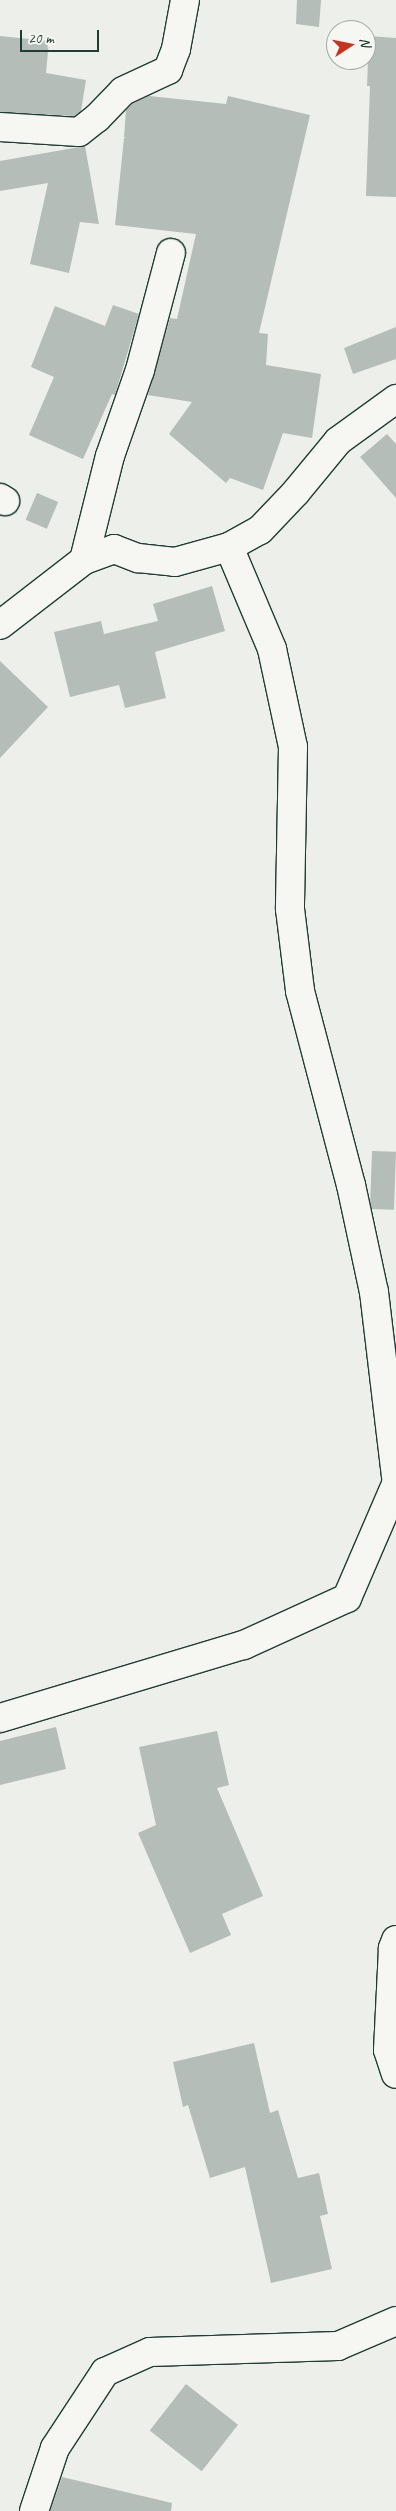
<!DOCTYPE html>
<html>
<head>
<meta charset="utf-8">
<style>
	body { margin:0 }
	#map { position:relative; width:396px; height:2511px; overflow:hidden; background:#edefea; font-family:Caveat,sans-serif }
	div>[style] { position:absolute }
	[style*='--x'] { left:calc(var(--x)*1px); top:calc(var(--y)*1px); width:calc(var(--w)*1px); rotate:calc(var(--a)*1deg) }
	.building>* { inset:0; background:#b4bdb8; transform-origin:0 0 }
	.roads { filter:drop-shadow(1px 0 #1f3d34) drop-shadow(-1px 0 #1f3d34) drop-shadow(0 1px #1f3d34) drop-shadow(0 -1px #1f3d34) }
	.minor>* { height:28px; margin:-14px; padding:0 14px; transform-origin:14px; border-radius:14px; background:#f6f6f2 }
	span { translate:-50% -50%; white-space:nowrap; text-align:center; line-height:1.15; -webkit-text-stroke:5px #f6f6f2; paint-order:stroke }
	.north { position:absolute; left:326px; top:20px; width:50px; height:50px; box-sizing:border-box; background:#f6f6f2; border:1px solid #a0aca6; border-radius:50%; rotate:79deg; font-size:14px; font-weight:700; line-height:20px; text-align:center; color:#1f3d34 }
	.north::after { content:''; display:block; margin:auto; width:18px; height:22px; background:#c8321e; clip-path:polygon(50% 0,100% 100%,50% 72%,0 100%) }
	.scale { position:absolute; left:20px; top:30px; width:79px; height:22px; box-sizing:border-box; border:2px solid #1f3d34; border-top:0; padding-left:6px; font-size:15px; line-height:18px; white-space:nowrap; color:#1f3d34; -webkit-text-stroke:4px #f6f6f2; paint-order:stroke }
</style>
</head>
<body>
<div id="map">
	<div class="building">
		<div style="clip-path:polygon(297px 0,321px 0,319px 27px,296px 24px)"></div>
		<div style="clip-path:polygon(0 36px,49px 41px,46px 73px,86px 80px,81px 111px,74px 116px,0 112px)"></div>
		<div style="clip-path:polygon(369px 36px,396px 38px,396px 197px,366px 196px,370px 86px,367px 86px)"></div>
		<div style="clip-path:polygon(149px 96px,226px 104px,228px 96px,310px 115px,259px 333px,268px 334px,266px 365px,321px 374px,312px 438px,283px 433px,263px 490px,230px 478px,226px 483px,169px 434px,192px 402px,148px 395px,170px 318px,177px 319px,196px 234px,115px 225px,124px 138px,126px 138px,124px 137px,126px 110px,132px 104px)"></div>
		<div style="clip-path:polygon(85px 146px,99px 224px,80px 222px,69px 273px,30px 264px,48px 183px,0 191px,0 161px)"></div>
		<div style="clip-path:polygon(113px 305px,139px 314px,115px 395px,112px 394px,83px 459px,29px 435px,54px 377px,31px 367px,55px 306px,105px 326px)"></div>
		<div style="clip-path:polygon(396px 327px,396px 359px,353px 374px,344px 348px)"></div>
		<div style="clip-path:polygon(387px 434px,396px 444px,396px 498px,360px 457px)"></div>
		<div style="left:37px;top:493px;width:23px;height:29px;rotate:23deg"></div>
		<div style="clip-path:polygon(212px 586px,225px 631px,155px 652px,166px 698px,125px 708px,119px 685px,70px 697px,54px 632px,101px 621px,104px 634px,158px 621px,153px 604px)"></div>
		<div style="clip-path:polygon(0 661px,48px 707px,0 758px)"></div>
		<div style="left:372px;top:1151px;width:24px;height:58px;rotate:2deg"></div>
		<div style="clip-path:polygon(56px 1727px,66px 1769px,0 1785px,0 1741px)"></div>
		<div style="clip-path:polygon(217px 1731px,229px 1785px,217px 1788px,263px 1896px,222px 1914px,231px 1935px,190px 1953px,138px 1833px,156px 1825px,139px 1747px)"></div>
		<div style="clip-path:polygon(254px 2043px,270px 2113px,278px 2110px,298px 2178px,319px 2173px,328px 2214px,320px 2216px,332px 2269px,271px 2283px,245px 2167px,210px 2178px,188px 2105px,183px 2107px,173px 2062px)"></div>
		<div style="left:186px;top:2384px;width:66px;height:59px;rotate:38deg"></div>
		<div style="clip-path:polygon(62px 2477px,172px 2503px,171px 2511px,50px 2511px)"></div>
	</div>
	<div class="roads">
		<div class="minor">
			<div style="--x:0;--y:127;--w:79;--a:3.6"></div>
			<div style="--x:79;--y:132;--w:23;--a:-38"></div>
			<div style="--x:97;--y:118;--w:37;--a:-46"></div>
			<div style="--x:123;--y:91;--w:50;--a:-25"></div>
			<div style="--x:168;--y:70;--w:22;--a:-69"></div>
			<div style="--x:176;--y:49;--w:50;--a:-79.6"></div>
			<div style="--x:0;--y:498;--w:6;--a:31"></div>
			<div style="--x:229;--y:547;--w:111;--a:67.1"></div>
			<div style="--x:272;--y:649;--w:100;--a:77.9"></div>
			<div style="--x:293;--y:747;--w:162;--a:91.1"></div>
			<div style="--x:290;--y:909;--w:83;--a:83"></div>
			<div style="--x:300;--y:991;--w:201;--a:75.3"></div>
			<div style="--x:351;--y:1185;--w:109;--a:77.9"></div>
			<div style="--x:374;--y:1292;--w:186;--a:83.2"></div>
			<div style="--x:84;--y:560;--w:107;--a:-76"></div>
			<div style="--x:110;--y:456;--w:91;--a:-70.8"></div>
			<div style="--x:140;--y:370;--w:121;--a:-75.2"></div>
			<div style="--x:0;--y:625;--w:106;--a:-37.7"></div>
			<div style="--x:84;--y:560;--w:32;--a:-20"></div>
			<div style="--x:114;--y:549;--w:26;--a:21"></div>
			<div style="--x:138;--y:558;--w:37;--a:6"></div>
			<div style="--x:175;--y:562;--w:56;--a:-15.5"></div>
			<div style="--x:229;--y:547;--w:35;--a:-29"></div>
			<div style="--x:260;--y:530;--w:52;--a:-46.5"></div>
			<div style="--x:296;--y:492;--w:66;--a:-50.5"></div>
			<div style="--x:338;--y:441;--w:72;--a:-35.9"></div>
			<div style="--x:0;--y:1718;--w:255;--a:-16.7"></div>
			<div style="--x:244;--y:1645;--w:113;--a:-24.5"></div>
			<div style="--x:347;--y:1598;--w:124;--a:-66.7"></div>
			<div style="--x:396;--y:1940;--w:9;--a:111"></div>
			<div style="--x:393;--y:1948;--w:102;--a:92.8"></div>
			<div style="--x:388;--y:2050;--w:25;--a:72"></div>
			<div style="--x:34;--y:2511;--w:66;--a:-71.6"></div>
			<div style="--x:55;--y:2448;--w:91;--a:-56.7"></div>
			<div style="--x:105;--y:2372;--w:49;--a:-24"></div>
			<div style="--x:150;--y:2352;--w:188;--a:-1.8"></div>
			<div style="--x:338;--y:2346;--w:63;--a:-23.3"></div>
		</div>
	</div>
	<div class="north">N</div>
	<div class="scale">20 m</div>
</div>
</body>
</html>
